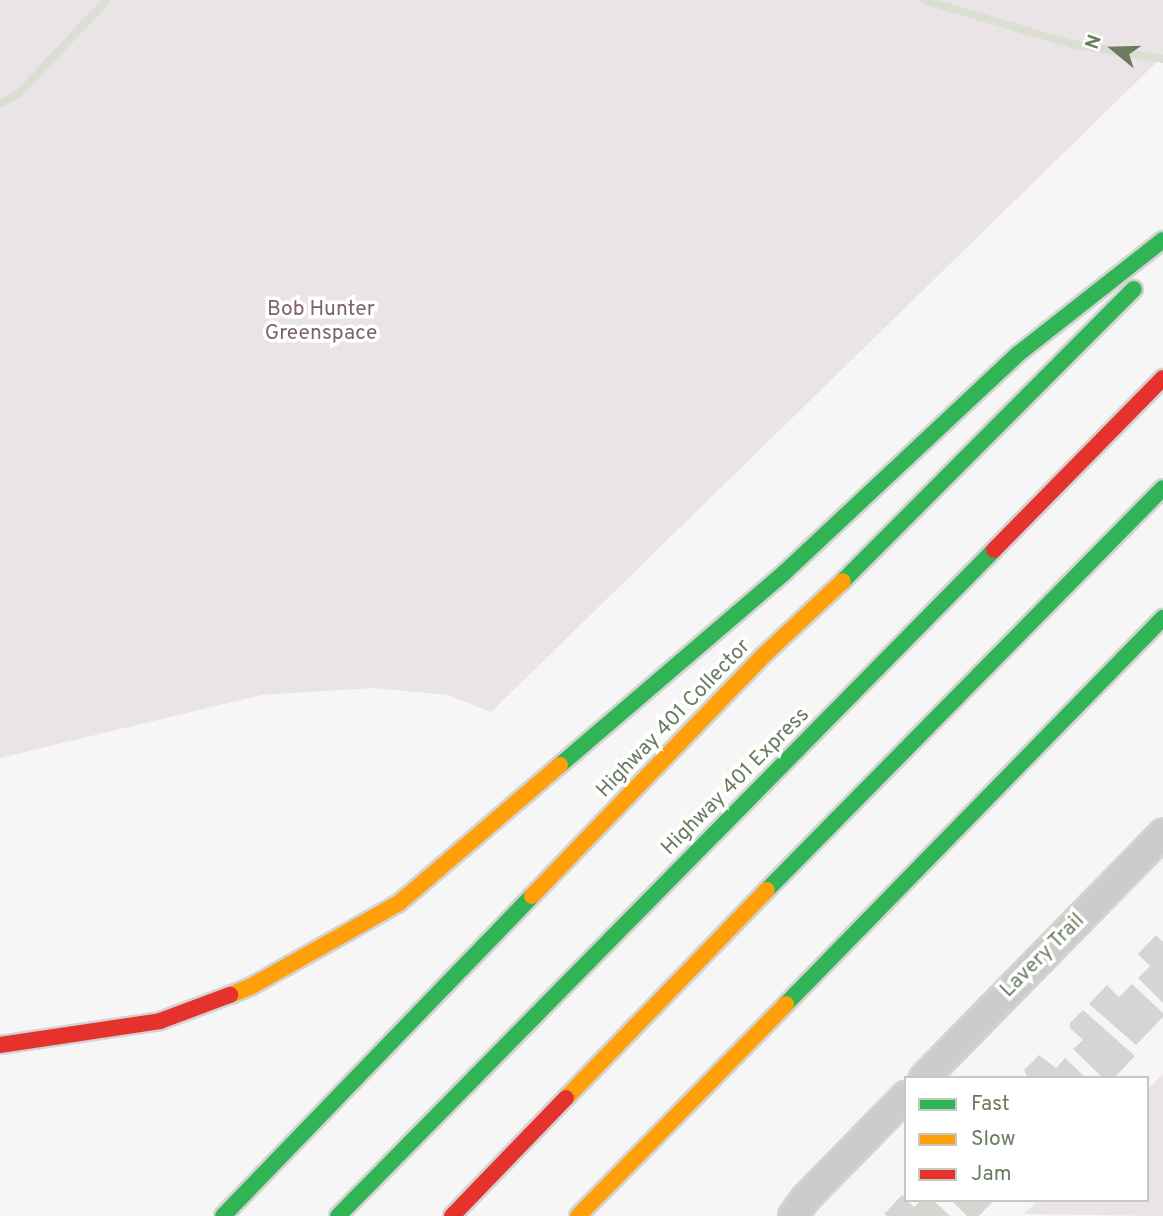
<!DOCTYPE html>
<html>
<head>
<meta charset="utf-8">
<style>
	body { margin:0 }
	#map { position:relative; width:1163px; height:1216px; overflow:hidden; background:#f7f6f7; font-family:Overpass,sans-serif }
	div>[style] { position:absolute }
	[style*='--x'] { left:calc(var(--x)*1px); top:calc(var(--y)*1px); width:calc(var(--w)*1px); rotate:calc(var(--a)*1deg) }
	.green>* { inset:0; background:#eae4e6 }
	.stream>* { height:8px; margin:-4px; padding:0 4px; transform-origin:4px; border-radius:4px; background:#daded3 }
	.building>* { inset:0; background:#d5d6d3 }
	.roads { filter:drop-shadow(2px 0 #d3d3d2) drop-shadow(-2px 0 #d3d3d2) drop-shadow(0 2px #d3d3d2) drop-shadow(0 -2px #d3d3d2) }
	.street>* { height:28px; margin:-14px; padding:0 14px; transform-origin:14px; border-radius:14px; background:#cccdcb }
	.fast>* { height:16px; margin:-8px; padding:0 8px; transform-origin:8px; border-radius:8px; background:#30b455 }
	.slow>* { height:16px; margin:-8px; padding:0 8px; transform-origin:8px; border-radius:8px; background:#ff9f0a }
	.jam>* { height:16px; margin:-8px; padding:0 8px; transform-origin:8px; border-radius:8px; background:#e5322d }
	span { translate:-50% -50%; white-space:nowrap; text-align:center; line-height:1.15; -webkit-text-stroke:7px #fff; paint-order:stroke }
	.park-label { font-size:21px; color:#7f6465 }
	.street-label { font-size:21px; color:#697c5d }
	.legend { position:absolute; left:904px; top:1076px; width:245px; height:126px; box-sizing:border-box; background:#fff; border:2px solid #c3cbbe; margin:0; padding:9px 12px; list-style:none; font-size:21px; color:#697c5d }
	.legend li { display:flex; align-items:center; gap:14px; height:35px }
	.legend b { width:35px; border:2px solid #c3cbbe }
	.north { position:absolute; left:1079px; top:14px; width:70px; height:70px; -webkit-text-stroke:5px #fff; paint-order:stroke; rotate:289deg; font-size:19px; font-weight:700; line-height:28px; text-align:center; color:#697c5d }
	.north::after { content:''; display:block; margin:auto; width:24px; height:32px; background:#697c5d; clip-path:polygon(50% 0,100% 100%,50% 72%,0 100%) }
</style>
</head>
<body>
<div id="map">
	<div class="green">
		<div style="clip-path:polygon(0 0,1163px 0,1163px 56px,491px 712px,448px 695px,373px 688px,261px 695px,0 758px)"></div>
		<div style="clip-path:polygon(1163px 1074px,1163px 1216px,1024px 1214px,1038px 1200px,1147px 1200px,1147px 1090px)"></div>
	</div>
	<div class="stream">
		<div style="--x:923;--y:0;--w:155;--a:16.5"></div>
		<div style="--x:1072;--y:44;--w:92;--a:9.4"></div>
		<div style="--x:0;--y:104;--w:21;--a:-29"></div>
		<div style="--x:18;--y:94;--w:129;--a:-46.6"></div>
	</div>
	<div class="building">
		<div style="clip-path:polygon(1156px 935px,1163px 942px,1163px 1003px,1138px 978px,1150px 966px,1138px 954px)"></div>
		<div style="clip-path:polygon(1132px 984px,1163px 1013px,1163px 1017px,1136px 1045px,1089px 1004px,1107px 985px,1119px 997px)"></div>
		<div style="clip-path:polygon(1083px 1010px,1135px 1056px,1114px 1078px,1103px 1078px,1073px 1049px,1083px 1040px,1070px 1028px,1070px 1023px)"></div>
		<div style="clip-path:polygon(1039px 1055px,1056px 1068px,1065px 1058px,1086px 1078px,1028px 1078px,1024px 1070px)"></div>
		<div style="clip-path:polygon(902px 1195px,914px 1207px,921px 1200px,933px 1200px,950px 1216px,887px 1216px,884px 1214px)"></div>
		<div style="clip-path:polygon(951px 1200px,994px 1200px,979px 1216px,967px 1216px)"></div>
	</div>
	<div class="roads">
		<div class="street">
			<div style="--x:924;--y:1078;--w:342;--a:-45.6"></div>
			<div style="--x:793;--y:1216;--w:22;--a:-54"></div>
			<div style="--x:806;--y:1198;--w:143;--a:-45.6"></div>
		</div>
		<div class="fast">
			<div style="--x:843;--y:581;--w:412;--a:-45.1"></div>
			<div style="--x:560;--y:765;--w:295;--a:-40.6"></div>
			<div style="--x:784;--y:573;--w:320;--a:-43.1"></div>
			<div style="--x:1018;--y:354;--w:184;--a:-38.2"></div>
			<div style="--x:767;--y:890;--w:564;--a:-45.43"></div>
			<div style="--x:786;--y:1004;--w:540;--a:-45.68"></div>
			<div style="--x:223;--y:1216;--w:445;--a:-46"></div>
			<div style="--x:338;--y:1216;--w:935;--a:-45.43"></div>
		</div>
		<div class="slow">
			<div style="--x:532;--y:896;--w:335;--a:-46.1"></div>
			<div style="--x:764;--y:655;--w:108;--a:-43.1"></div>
			<div style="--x:230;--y:995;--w:22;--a:-22"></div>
			<div style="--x:250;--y:987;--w:171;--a:-29.4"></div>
			<div style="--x:399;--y:903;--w:212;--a:-40.6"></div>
			<div style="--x:566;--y:1098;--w:289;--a:-46"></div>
			<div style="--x:578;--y:1216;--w:297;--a:-45.5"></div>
		</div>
		<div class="jam">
			<div style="--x:994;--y:550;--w:241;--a:-45.5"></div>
			<div style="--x:0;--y:1045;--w:162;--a:-8.5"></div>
			<div style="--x:160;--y:1021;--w:75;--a:-20.4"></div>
			<div style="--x:452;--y:1216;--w:164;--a:-46"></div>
		</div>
	</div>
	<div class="park-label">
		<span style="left:321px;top:322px">Bob Hunter<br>Greenspace</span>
	</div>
	<div class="street-label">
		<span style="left:674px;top:719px;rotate:-46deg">Highway 401 Collector</span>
		<span style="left:736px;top:782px;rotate:-45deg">Highway 401 Express</span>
		<span style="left:1043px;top:956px;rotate:-45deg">Lavery Trail</span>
	</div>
	<ul class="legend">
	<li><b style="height:9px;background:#30b455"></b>Fast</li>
	<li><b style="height:9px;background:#ff9f0a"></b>Slow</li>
	<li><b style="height:9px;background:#e5322d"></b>Jam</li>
	</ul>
	<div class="north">N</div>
</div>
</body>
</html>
